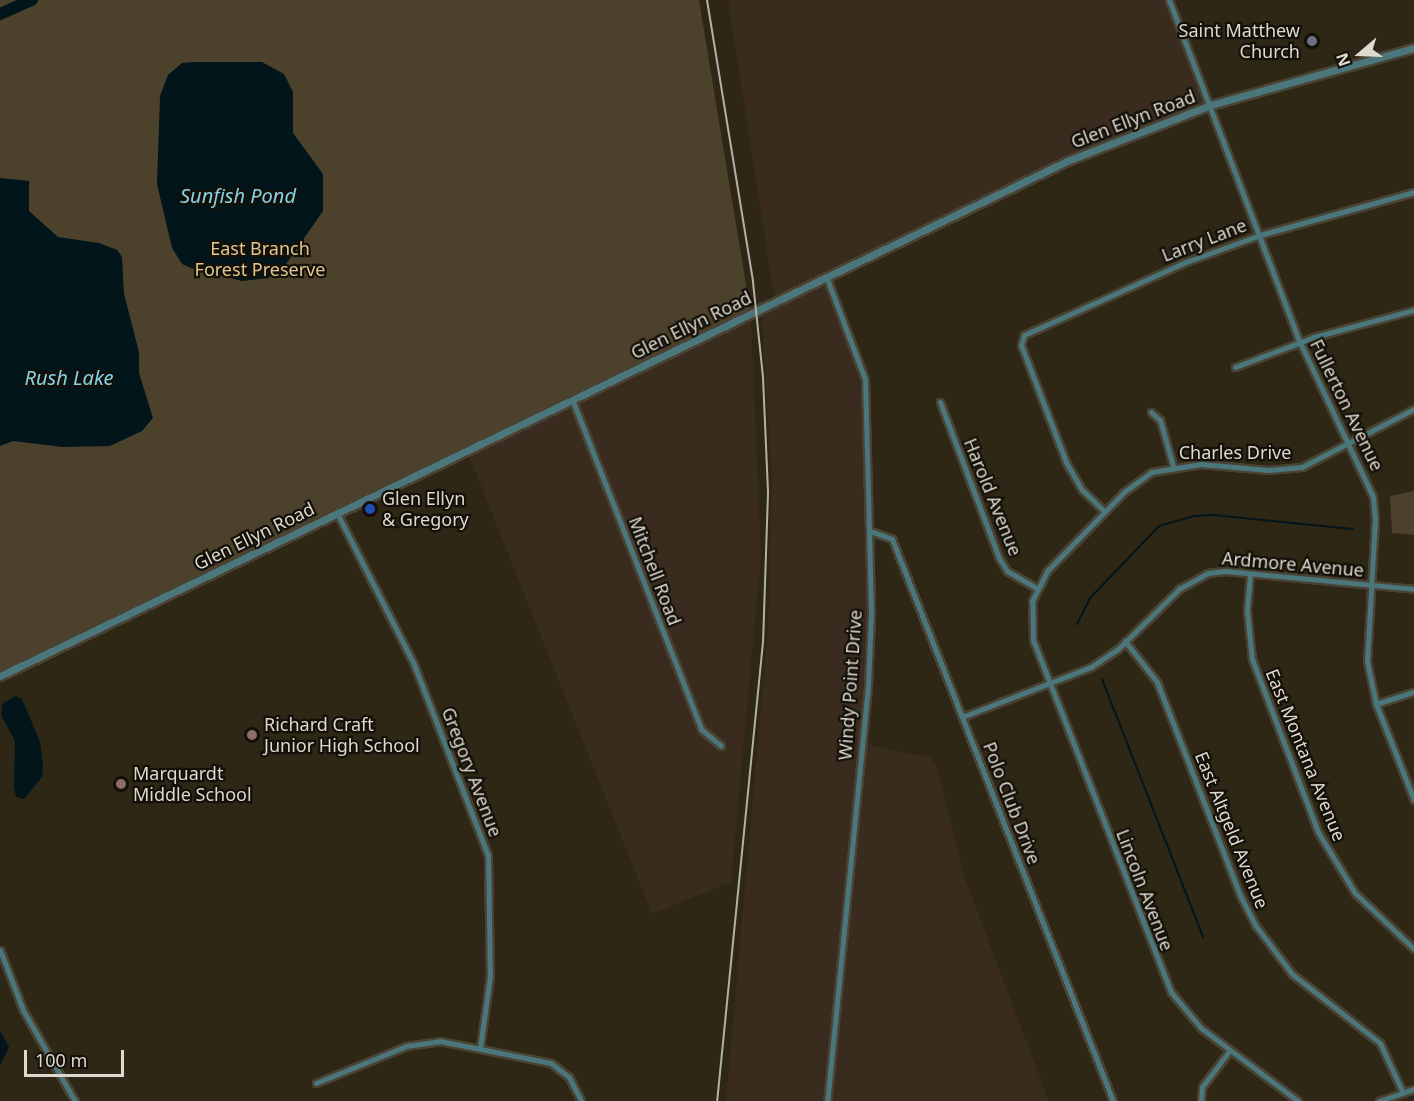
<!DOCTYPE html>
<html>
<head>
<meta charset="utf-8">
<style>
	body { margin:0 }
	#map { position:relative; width:1414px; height:1101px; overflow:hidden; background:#2e2715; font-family:"Noto Sans",sans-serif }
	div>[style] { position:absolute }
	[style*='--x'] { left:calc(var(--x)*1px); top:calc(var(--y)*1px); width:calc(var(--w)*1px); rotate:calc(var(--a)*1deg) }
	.industrial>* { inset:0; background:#392c1f }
	.green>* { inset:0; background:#4c422c }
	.water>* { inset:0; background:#02151a }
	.stream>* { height:2px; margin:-1px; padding:0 1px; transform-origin:1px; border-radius:1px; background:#02151a }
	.river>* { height:12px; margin:-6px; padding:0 6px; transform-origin:6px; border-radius:6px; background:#02151a }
	.roads { filter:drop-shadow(2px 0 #4a4333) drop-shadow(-2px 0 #4a4333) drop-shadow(0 2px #4a4333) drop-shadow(0 -2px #4a4333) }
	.minor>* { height:5px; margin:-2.5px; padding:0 2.5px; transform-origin:2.5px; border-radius:2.5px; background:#4a767c }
	.tertiary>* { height:7px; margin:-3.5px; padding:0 3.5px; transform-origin:3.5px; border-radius:3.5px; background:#4a767c }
	.rail>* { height:2px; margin:-1px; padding:0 1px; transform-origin:1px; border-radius:1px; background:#b6b0a4 }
	.dots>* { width:16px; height:16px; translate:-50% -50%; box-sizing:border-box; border:3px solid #131009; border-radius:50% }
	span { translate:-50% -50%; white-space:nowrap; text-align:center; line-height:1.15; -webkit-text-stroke:4.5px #131009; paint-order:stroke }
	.poi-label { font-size:18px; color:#ded9ce }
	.right { translate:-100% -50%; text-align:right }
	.left { translate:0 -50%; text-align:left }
	.street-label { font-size:18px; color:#ded9ce }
	.park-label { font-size:18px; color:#e2c78e }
	.water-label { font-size:20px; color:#87d2e6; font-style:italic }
	.north { position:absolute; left:1330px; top:24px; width:60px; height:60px; -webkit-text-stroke:4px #131009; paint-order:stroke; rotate:251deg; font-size:16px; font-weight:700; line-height:24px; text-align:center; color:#ded9ce }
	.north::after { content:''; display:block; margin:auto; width:21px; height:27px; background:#ded9ce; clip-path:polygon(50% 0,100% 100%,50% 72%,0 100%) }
	.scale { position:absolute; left:24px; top:1050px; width:100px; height:27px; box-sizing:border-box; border:3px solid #ded9ce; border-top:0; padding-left:8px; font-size:18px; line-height:21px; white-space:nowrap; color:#ded9ce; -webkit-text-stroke:4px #131009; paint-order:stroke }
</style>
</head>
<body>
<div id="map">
	<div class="industrial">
		<div style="clip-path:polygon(728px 0,1165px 0,1207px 103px,1072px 155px,774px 296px)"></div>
		<div style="clip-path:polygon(824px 280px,862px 379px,869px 612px,859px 743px,931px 758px,936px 765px,965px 879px,1049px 1101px,726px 1101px,768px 628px,772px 478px,761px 310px)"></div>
		<div style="clip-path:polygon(751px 318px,761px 555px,731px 882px,652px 914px,468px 453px)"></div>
	</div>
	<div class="green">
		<div style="clip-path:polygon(0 0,699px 0,750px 309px,0 673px)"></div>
		<div style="clip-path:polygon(1414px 491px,1414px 535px,1392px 533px,1390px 496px)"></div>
	</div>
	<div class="water">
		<div style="clip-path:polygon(197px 62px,262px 62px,284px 74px,293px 92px,293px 133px,323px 174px,323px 211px,284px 267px,268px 278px,242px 281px,191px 268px,182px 264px,172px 248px,157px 184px,160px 96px,168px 75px,182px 63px)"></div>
		<div style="clip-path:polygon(0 178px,29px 181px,29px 211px,58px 237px,99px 243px,117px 250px,122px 257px,124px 294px,139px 352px,139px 373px,153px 418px,142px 431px,110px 446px,63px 447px,13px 441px,0 446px)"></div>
		<div style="clip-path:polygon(16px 696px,22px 699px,40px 742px,43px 765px,42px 777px,24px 799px,16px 797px,14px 787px,15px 741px,1px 715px,2px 704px)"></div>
		<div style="clip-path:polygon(0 1030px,9px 1047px,0 1066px)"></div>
	</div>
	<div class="stream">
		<div style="--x:1077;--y:624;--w:30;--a:-63"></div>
		<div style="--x:1091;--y:597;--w:98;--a:-46.2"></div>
		<div style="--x:1159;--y:526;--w:35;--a:-16"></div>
		<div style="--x:1193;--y:516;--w:21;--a:-3"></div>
		<div style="--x:1214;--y:515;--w:139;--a:5.8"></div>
		<div style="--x:1102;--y:679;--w:277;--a:68.6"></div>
	</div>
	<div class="river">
		<div style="--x:0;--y:14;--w:35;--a:-24"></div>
	</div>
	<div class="roads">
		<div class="minor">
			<div style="--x:1169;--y:0;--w:360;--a:69.1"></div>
			<div style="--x:1297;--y:336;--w:178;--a:64.7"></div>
			<div style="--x:1373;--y:497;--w:22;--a:85"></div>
			<div style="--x:1375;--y:519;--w:142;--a:93.2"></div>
			<div style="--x:1367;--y:661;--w:44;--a:78.2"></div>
			<div style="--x:1376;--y:704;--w:103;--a:68.4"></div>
			<div style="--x:826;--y:276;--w:110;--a:69.3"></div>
			<div style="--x:865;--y:379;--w:235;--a:88.5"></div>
			<div style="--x:871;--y:614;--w:72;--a:92.4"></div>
			<div style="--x:868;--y:686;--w:417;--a:95.6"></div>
			<div style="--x:1235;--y:367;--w:85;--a:-20.8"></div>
			<div style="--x:1314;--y:337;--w:104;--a:-15.1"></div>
			<div style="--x:572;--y:399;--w:354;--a:68.6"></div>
			<div style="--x:701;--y:729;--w:26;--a:40"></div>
			<div style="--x:940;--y:402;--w:167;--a:69.3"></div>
			<div style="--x:999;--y:558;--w:15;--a:58"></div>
			<div style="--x:1007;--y:571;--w:34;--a:30"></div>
			<div style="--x:1151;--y:412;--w:12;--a:42"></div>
			<div style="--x:1160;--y:420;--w:48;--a:74.2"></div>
			<div style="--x:1104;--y:511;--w:30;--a:-136"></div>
			<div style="--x:1082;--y:490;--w:32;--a:-120"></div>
			<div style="--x:1066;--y:462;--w:125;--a:-111"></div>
			<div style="--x:1021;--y:345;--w:10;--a:-73"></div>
			<div style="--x:1024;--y:335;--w:178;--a:-24.3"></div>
			<div style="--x:1186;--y:262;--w:79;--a:-20"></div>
			<div style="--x:1260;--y:235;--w:160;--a:-15.6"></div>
			<div style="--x:337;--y:513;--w:167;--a:63"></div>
			<div style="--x:413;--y:662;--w:207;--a:68.8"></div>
			<div style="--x:488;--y:855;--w:121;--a:89.1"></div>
			<div style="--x:490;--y:976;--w:73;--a:97.9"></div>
			<div style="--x:870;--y:531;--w:23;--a:20"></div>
			<div style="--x:892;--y:539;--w:604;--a:68.53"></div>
			<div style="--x:1250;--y:575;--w:36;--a:95"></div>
			<div style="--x:1247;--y:611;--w:48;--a:84.1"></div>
			<div style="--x:1252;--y:659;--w:185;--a:69.1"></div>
			<div style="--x:1318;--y:832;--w:71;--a:58.8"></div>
			<div style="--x:1355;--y:893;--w:81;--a:43.5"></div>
			<div style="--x:1125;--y:641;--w:52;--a:52"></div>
			<div style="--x:1157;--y:682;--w:229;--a:68.7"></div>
			<div style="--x:1240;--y:895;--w:35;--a:63"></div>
			<div style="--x:1256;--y:926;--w:60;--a:53.1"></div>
			<div style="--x:1292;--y:974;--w:112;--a:38.1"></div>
			<div style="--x:1380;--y:1043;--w:55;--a:65.3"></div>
			<div style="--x:1376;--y:704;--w:40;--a:-18"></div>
			<div style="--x:962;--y:717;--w:138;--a:-21.2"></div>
			<div style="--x:1091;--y:667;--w:32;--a:-34"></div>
			<div style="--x:1118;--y:649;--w:86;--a:-44.5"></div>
			<div style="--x:1179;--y:589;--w:33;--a:-29"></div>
			<div style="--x:1208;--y:573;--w:17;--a:-7"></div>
			<div style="--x:1225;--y:571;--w:190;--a:5.4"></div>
			<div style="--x:0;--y:950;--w:64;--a:69"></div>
			<div style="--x:23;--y:1010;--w:105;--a:60.3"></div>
			<div style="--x:316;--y:1083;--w:97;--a:-22.3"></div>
			<div style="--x:406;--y:1046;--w:34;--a:-8"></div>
			<div style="--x:440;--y:1041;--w:113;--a:11.2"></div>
			<div style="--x:551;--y:1063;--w:23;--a:38"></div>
			<div style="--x:569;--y:1077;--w:27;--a:63"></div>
			<div style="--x:1201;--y:1101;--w:14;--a:-86"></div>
			<div style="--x:1202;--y:1087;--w:46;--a:-52.9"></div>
			<div style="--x:1298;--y:1101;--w:121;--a:-143"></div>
			<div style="--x:1201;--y:1028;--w:47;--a:-129.8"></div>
			<div style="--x:1171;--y:992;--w:378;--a:-111.4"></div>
			<div style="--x:1033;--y:640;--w:39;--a:-91"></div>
			<div style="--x:1032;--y:601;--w:34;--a:-63"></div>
			<div style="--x:1047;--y:571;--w:110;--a:-45.7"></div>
			<div style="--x:1124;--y:492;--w:34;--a:-36"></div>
			<div style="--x:1152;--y:472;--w:50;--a:-9.3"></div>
			<div style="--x:1201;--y:464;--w:67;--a:5.1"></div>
			<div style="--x:1268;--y:470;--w:34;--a:-5"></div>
			<div style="--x:1302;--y:467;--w:126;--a:-27.4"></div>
			<div style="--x:1379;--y:1101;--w:37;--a:-19"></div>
		</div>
		<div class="tertiary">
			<div style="--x:0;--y:676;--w:1185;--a:-25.76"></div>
			<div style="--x:1067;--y:161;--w:155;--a:-21.3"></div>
			<div style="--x:1211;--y:105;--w:211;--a:-15.7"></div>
		</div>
	</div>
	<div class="rail">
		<div style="--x:707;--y:0;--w:286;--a:80.7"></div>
		<div style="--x:753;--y:282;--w:96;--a:84"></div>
		<div style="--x:763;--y:377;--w:116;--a:87.5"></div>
		<div style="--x:768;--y:493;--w:149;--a:91.9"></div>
		<div style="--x:763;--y:642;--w:461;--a:95.7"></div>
	</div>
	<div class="dots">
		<div style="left:1312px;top:41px;background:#6b7280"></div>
		<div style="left:370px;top:509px;background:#1a4fb4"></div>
		<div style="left:252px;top:735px;background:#8d6e63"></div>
		<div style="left:121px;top:784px;background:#8d6e63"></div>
	</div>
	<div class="poi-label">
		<span class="right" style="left:1300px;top:41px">Saint Matthew<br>Church</span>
		<span class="left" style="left:382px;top:509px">Glen Ellyn<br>&amp; Gregory</span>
		<span class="left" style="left:264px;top:735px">Richard Craft<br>Junior High School</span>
		<span class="left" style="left:133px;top:784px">Marquardt<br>Middle School</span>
	</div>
	<div class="street-label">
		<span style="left:1133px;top:119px;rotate:-21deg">Glen Ellyn Road</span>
		<span style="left:1204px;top:240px;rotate:-21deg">Larry Lane</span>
		<span style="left:691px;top:325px;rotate:-26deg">Glen Ellyn Road</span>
		<span style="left:1347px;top:405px;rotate:64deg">Fullerton Avenue</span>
		<span style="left:1235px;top:452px">Charles Drive</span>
		<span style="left:993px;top:497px;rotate:68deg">Harold Avenue</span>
		<span style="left:254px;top:536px;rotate:-26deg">Glen Ellyn Road</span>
		<span style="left:1293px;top:564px;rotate:5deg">Ardmore Avenue</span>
		<span style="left:655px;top:571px;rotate:69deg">Mitchell Road</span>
		<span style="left:850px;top:685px;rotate:-86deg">Windy Point Drive</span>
		<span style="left:1306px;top:755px;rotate:68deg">East Montana Avenue</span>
		<span style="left:472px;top:772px;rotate:69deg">Gregory Avenue</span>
		<span style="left:1012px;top:803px;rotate:69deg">Polo Club Drive</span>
		<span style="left:1232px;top:830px;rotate:68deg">East Altgeld Avenue</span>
		<span style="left:1145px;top:890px;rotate:69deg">Lincoln Avenue</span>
	</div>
	<div class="park-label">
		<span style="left:260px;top:259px">East Branch<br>Forest Preserve</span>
	</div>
	<div class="water-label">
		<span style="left:238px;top:195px">Sunfish Pond</span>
		<span style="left:69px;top:377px">Rush Lake</span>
	</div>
	<div class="north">N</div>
	<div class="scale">100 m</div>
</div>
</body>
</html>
